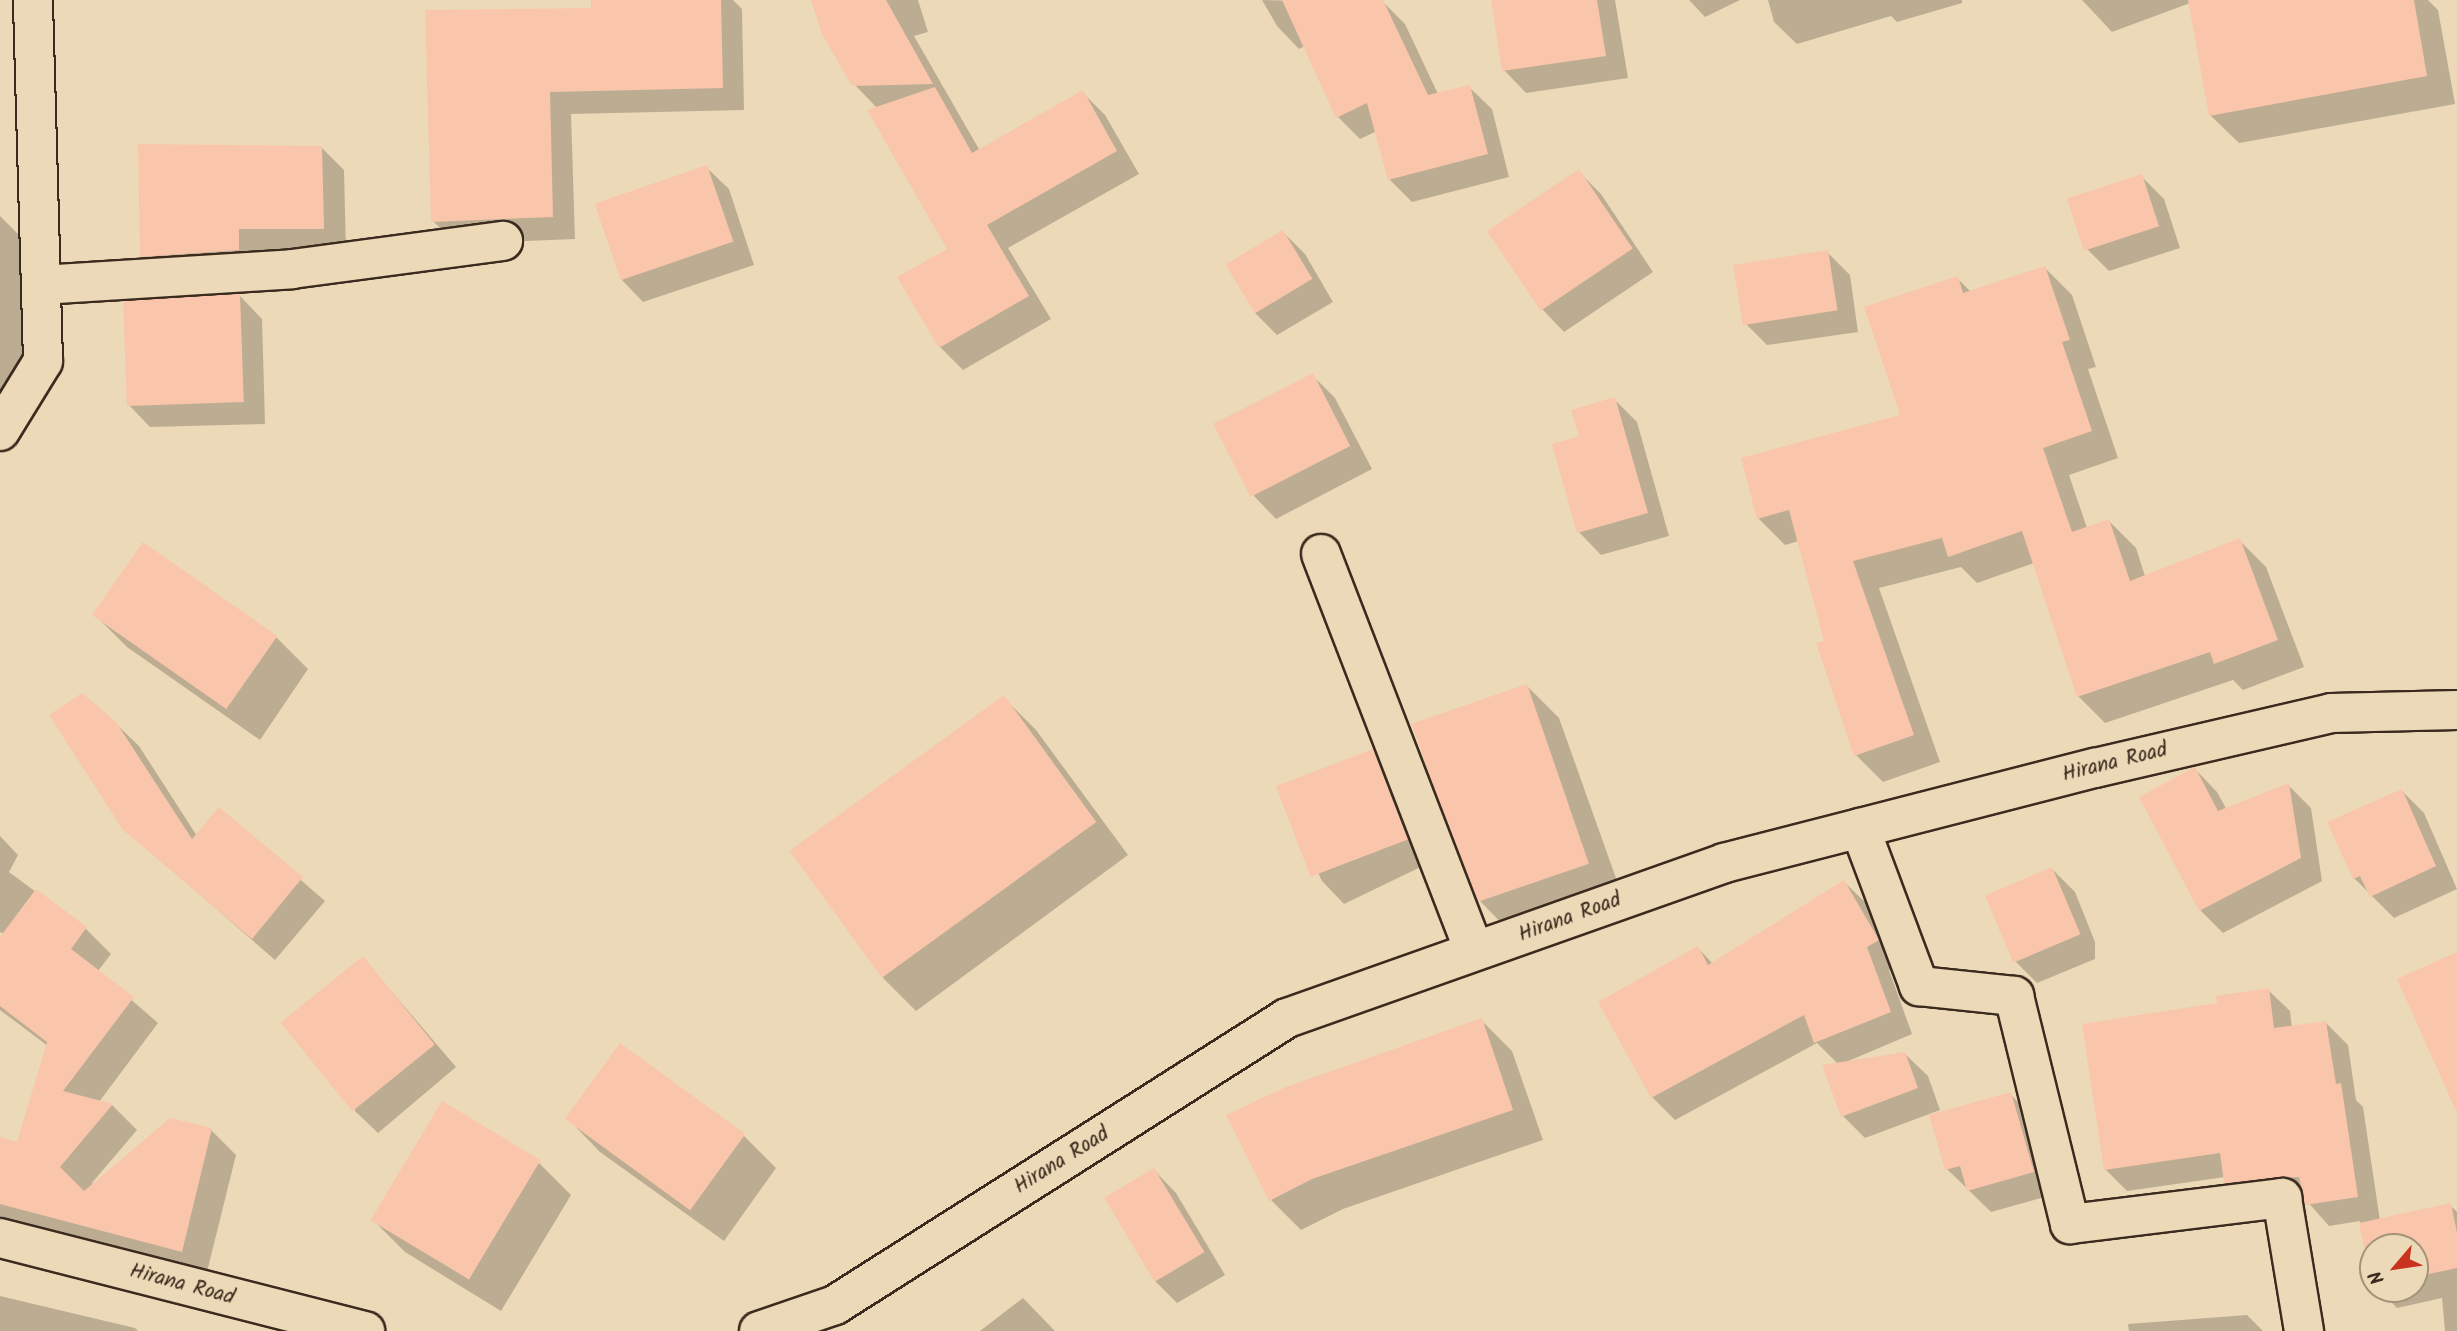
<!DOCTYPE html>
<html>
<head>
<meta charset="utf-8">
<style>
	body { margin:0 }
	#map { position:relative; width:2457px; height:1331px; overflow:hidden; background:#ecd9b7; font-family:Kalam,sans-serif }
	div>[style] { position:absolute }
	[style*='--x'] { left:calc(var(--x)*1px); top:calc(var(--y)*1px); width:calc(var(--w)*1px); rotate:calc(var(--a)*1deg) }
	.shadow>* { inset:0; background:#0003 }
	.building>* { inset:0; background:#fac6ab; transform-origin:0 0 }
	.roads { filter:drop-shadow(2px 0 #3b2a1e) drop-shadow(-2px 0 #3b2a1e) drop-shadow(0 2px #3b2a1e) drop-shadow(0 -2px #3b2a1e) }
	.street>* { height:38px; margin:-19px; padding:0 19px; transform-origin:19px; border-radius:19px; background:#ecd9b7 }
	.secondary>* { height:38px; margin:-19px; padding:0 19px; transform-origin:19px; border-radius:19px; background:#ecd9b7 }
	span { translate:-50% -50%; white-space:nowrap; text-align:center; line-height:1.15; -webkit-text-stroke:7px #ecd9b7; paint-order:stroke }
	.street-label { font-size:21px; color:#3b2a1e }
	.north { position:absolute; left:2359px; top:1233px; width:70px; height:70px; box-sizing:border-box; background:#ecd9b7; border:2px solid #a5937a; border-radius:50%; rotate:241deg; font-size:19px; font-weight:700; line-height:28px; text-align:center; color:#3b2a1e }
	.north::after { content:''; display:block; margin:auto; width:24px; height:32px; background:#c8321e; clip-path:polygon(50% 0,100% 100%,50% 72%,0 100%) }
</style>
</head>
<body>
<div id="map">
	<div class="shadow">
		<div style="clip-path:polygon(593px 0,733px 0,742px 9px,744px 110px,571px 114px,575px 239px,456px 244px,433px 221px,593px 10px)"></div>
		<div style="clip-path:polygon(813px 0,918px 0,928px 32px,914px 36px,980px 151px,1082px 92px,1105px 115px,1139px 174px,1008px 248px,1051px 319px,963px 370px,940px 347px,900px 278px,949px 249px,878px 109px,854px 84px)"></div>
		<div style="clip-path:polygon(1262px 0,1383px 2px,1405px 24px,1438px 94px,1469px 87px,1492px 109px,1509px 177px,1412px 202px,1389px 179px,1377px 131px,1360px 139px,1338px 117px,1305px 46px,1299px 49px,1277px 26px)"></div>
		<div style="clip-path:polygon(1493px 0,1615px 0,1628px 78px,1526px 93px,1504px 70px)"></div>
		<div style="clip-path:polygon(1689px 0,1740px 0,1705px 17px)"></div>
		<div style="clip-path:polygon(1768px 0,1962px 0,1962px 3px,1897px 22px,1891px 16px,1797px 44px,1774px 22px)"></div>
		<div style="clip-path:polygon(2082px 0,2428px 0,2438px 10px,2455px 104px,2239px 143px,2210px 115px,2190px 3px,2112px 32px)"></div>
		<div style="clip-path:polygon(322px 148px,344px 170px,346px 251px,260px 250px,261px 272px,164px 279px,142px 256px)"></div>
		<div style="clip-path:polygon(706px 167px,729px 189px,754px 265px,643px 302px,621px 279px)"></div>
		<div style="clip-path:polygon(1579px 172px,1601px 194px,1653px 272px,1564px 332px,1542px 309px,1489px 231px)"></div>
		<div style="clip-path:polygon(2141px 176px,2164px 199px,2180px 248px,2109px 271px,2087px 249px)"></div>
		<div style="clip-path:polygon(0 216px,29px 245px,23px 411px,0 411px)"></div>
		<div style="clip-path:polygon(1283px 232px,1305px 254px,1333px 302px,1277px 335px,1255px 313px)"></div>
		<div style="clip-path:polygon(1827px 252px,1850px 275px,1858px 332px,1767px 345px,1744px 322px)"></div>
		<div style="clip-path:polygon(2045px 268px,2072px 295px,2096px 367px,2088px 369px,2118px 458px,2069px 475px,2087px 528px,2109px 521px,2136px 548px,2145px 576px,2239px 540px,2266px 567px,2304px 667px,2243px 690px,2233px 680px,2105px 723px,2078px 696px,2034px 563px,1977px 583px,1961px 567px,1879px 588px,1940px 762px,1883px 782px,1856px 755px,1799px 541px,1785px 545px,1758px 518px,1902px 417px,1957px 278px,1971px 292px)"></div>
		<div style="clip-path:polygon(240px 296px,262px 319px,265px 424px,150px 427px,128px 404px)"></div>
		<div style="clip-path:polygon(1312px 375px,1335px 398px,1372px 469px,1276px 519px,1254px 496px)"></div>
		<div style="clip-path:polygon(1614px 399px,1637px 422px,1669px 536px,1601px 555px,1579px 532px,1554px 445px,1581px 438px)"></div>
		<div style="clip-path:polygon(95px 615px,276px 637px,308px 669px,260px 740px,127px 647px)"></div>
		<div style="clip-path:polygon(1527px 686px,1559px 718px,1622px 895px,1512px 934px,1480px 901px)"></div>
		<div style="clip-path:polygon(1004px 698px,1036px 730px,1128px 855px,916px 1011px,884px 979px,793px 853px)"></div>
		<div style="clip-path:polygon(115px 723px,139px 746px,197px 836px,219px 809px,325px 901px,275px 960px,125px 829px)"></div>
		<div style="clip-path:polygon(1372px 751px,1395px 773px,1429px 863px,1344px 904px,1322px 881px,1280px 793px)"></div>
		<div style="clip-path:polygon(2195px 769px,2217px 792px,2227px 810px,2288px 785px,2311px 808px,2322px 881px,2223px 933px,2200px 910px)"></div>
		<div style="clip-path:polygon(2402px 791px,2424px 813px,2457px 889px,2394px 918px,2354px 878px)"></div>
		<div style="clip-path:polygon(0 836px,18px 855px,9px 872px,86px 929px,111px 954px,98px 971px,158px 1023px,99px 1102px,112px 1105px,137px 1130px,91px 1184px,211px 1130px,236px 1155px,206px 1276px,0 1220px,0 1139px,18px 1144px,48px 1046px,0 1010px,0 940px,4px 934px,0 932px)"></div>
		<div style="clip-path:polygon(2052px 869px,2075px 892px,2095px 942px,2095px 959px,2037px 983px,2014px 960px,1987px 896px)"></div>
		<div style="clip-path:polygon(1844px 882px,1867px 904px,1900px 963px,1889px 970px,1912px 1034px,1846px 1062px,1905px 1054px,1928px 1076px,1940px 1110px,1865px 1138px,1843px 1116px,1838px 1064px,1817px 1043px,1675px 1120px,1652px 1097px,1698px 948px,1713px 964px)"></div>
		<div style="clip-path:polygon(363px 958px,456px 1067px,378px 1133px,355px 1111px)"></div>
		<div style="clip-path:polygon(2268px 990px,2290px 1011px,2292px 1028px,2326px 1023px,2348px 1045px,2356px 1100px,2363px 1107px,2380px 1221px,2450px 1205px,2457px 1212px,2457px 1331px,2445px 1331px,2442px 1298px,2397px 1308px,2378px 1289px,2415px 1289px,2415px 1247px,2373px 1247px,2373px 1279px,2360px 1221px,2329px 1226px,2306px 1200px,2248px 1204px,2225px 1177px,2127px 1191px,2105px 1169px,2219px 1005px)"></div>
		<div style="clip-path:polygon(1481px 1020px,1512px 1051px,1543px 1140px,1343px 1209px,1301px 1230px,1271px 1200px)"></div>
		<div style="clip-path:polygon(620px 1046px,744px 1136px,776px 1168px,724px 1241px,600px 1152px,568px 1119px)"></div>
		<div style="clip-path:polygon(2010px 1094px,2033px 1117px,2055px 1194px,1991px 1212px,1947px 1169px)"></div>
		<div style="clip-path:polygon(539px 1163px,571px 1195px,501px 1311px,405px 1252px,373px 1220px)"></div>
		<div style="clip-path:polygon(1154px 1170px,1176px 1193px,1225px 1275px,1177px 1303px,1155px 1281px)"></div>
		<div style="clip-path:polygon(0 1296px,135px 1328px,138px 1331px,0 1331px)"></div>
		<div style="clip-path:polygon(1023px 1298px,1055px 1331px,980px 1331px)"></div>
		<div style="clip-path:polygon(2247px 1315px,2263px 1331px,2129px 1331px,2128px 1324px)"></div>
	</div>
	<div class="building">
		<div style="clip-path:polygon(591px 0,721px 0,723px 88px,550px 92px,553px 217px,431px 222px,425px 10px,591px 8px)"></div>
		<div style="clip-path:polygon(811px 0,886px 0,933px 84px,852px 86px,822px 34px)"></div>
		<div style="clip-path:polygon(1282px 0,1383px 0,1428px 95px,1470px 85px,1488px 154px,1388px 180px,1367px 103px,1336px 118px)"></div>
		<div style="clip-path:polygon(1491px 0,1597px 0,1606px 56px,1502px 71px)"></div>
		<div style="clip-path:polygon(2188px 0,2414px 0,2427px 76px,2209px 116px)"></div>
		<div style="clip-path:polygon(935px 87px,972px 153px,1083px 90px,1117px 151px,987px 225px,1029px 296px,939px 348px,897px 277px,947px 249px,867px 110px)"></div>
		<div style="clip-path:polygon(138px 144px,322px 146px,324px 229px,239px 229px,239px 250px,140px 257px)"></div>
		<div style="left:707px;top:165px;width:81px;height:119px;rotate:71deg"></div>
		<div style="left:1579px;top:169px;width:96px;height:111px;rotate:56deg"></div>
		<div style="left:2142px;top:174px;width:55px;height:79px;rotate:72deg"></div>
		<div style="left:1283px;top:230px;width:57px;height:67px;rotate:59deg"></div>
		<div style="left:1828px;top:250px;width:61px;height:96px;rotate:81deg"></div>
		<div style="clip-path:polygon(2045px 266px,2070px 340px,2062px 342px,2092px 431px,2043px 448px,2072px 532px,2109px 519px,2130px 581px,2240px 538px,2278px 640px,2214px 664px,2210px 652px,2077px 697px,2022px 531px,1948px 557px,1942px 538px,1853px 561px,1914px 735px,1854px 756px,1816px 643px,1824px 641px,1789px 510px,1757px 519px,1741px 458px,1900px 415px,1864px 307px,1958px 276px,1963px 293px)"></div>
		<div style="left:240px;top:294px;width:108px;height:117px;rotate:88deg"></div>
		<div style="left:1313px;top:373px;width:82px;height:112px;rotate:63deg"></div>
		<div style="clip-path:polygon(1615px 397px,1648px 513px,1577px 533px,1552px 444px,1579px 436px,1571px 410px)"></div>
		<div style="left:143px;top:542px;width:164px;height:89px;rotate:35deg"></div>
		<div style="left:1527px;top:684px;width:190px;height:122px;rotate:71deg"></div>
		<div style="clip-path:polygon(82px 693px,116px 722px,192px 839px,219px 807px,303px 877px,252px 939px,123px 830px,49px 715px)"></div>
		<div style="left:1004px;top:695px;width:157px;height:265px;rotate:54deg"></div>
		<div style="left:1373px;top:749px;width:97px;height:104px;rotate:69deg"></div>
		<div style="clip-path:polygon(2195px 767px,2218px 811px,2289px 783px,2301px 858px,2199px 911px,2139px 797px)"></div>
		<div style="clip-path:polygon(2402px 789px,2436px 866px,2370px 897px,2360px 876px,2353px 879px,2327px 822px)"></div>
		<div style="left:2052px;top:867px;width:73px;height:73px;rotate:67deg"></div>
		<div style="clip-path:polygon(1844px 880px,1879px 940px,1867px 947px,1891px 1012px,1814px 1043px,1804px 1015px,1651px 1098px,1598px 1002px,1698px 946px,1708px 965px)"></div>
		<div style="clip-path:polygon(36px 889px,87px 927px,71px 949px,134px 997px,63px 1091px,113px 1104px,60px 1167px,84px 1191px,170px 1118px,212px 1128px,182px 1252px,0 1204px,0 1137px,17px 1142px,47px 1042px,0 1006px,0 937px)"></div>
		<div style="clip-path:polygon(2457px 952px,2457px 1113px,2397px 979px)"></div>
		<div style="left:363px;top:956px;width:114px;height:106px;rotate:51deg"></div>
		<div style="clip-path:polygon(2269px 988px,2274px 1028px,2326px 1021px,2336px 1084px,2341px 1083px,2358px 1197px,2305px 1205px,2299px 1177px,2224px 1183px,2220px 1153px,2104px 1170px,2082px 1024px,2217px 1003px,2216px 996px)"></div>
		<div style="clip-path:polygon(1482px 1018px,1513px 1110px,1312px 1179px,1269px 1201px,1226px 1115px,1286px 1087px)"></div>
		<div style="left:620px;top:1043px;width:155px;height:94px;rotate:36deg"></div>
		<div style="clip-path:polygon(1905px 1052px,1918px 1088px,1841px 1117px,1822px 1065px)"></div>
		<div style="clip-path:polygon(2011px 1092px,2034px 1172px,1967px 1191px,1960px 1166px,1945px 1170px,1929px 1115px)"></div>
		<div style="left:442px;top:1101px;width:115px;height:139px;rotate:31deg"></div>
		<div style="left:1154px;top:1168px;width:98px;height:58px;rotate:59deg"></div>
		<div style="clip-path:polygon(2451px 1203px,2457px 1233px,2457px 1268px,2415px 1277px,2415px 1247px,2373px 1247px,2373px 1287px,2359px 1223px)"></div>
	</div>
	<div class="roads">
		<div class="street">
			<div style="--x:41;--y:285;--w:252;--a:-3.6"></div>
			<div style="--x:292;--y:269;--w:213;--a:-7.6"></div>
			<div style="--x:0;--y:431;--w:82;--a:-58.4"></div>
			<div style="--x:43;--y:361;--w:361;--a:-91.6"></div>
			<div style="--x:1321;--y:554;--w:425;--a:68.9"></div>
			<div style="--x:1860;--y:828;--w:169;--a:69.5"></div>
			<div style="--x:1919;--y:986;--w:96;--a:6"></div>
			<div style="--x:2014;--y:996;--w:235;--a:76.2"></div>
			<div style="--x:2070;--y:1224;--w:214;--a:-7"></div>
			<div style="--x:2282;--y:1198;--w:135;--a:80.6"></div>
		</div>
		<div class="secondary">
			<div style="--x:0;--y:1238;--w:377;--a:14.3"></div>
			<div style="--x:759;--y:1331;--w:80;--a:-18.9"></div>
			<div style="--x:835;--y:1305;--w:535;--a:-32.41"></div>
			<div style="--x:1287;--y:1018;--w:464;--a:-19.5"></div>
			<div style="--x:1724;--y:863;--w:383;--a:-14.4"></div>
			<div style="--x:2095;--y:768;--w:242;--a:-13.1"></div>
			<div style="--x:2331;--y:713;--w:126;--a:-1.4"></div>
		</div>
	</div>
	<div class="street-label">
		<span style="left:2115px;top:763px;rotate:-14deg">Hirana Road</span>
		<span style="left:1570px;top:918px;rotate:-20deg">Hirana Road</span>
		<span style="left:1062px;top:1161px;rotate:-32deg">Hirana Road</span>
		<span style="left:182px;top:1285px;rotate:15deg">Hirana Road</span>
	</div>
	<div class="north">N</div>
</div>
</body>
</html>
